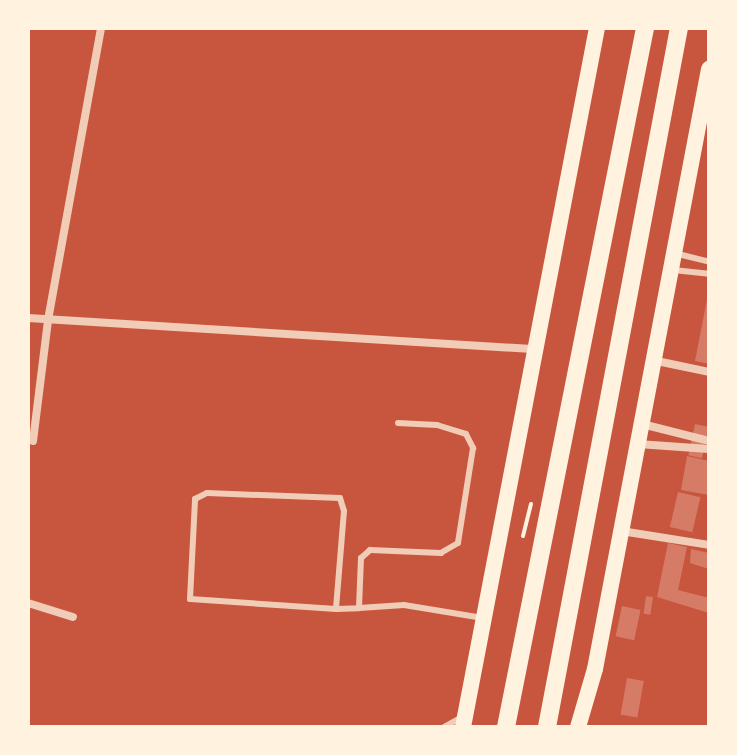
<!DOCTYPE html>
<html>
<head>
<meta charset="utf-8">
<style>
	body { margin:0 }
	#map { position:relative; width:737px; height:755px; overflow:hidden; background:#c8553d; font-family:Barlow,sans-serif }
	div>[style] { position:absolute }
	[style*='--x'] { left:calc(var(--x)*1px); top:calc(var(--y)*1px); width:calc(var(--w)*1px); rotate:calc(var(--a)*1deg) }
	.building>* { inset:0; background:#d67c66; transform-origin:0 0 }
	.path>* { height:4px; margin:-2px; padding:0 2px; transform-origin:2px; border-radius:2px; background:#fff3e0 }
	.service>* { height:6px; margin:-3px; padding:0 3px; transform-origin:3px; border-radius:3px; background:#f1ccb7 }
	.minor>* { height:8px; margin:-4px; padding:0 4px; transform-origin:4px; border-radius:4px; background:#f1ccb7 }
	.secondary>* { height:16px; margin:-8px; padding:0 8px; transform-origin:8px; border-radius:8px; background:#fff3e0 }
	.primary>* { height:18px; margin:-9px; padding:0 9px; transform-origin:9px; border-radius:9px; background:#fff3e0 }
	span { translate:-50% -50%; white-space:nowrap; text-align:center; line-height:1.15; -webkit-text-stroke:8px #fff3e0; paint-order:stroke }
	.frame { position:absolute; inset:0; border:30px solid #fff3e0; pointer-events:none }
</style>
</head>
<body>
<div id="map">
	<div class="building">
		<div style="clip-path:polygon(709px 289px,709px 364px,695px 361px)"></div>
		<div style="left:695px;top:424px;width:14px;height:32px;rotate:12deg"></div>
		<div style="clip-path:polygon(687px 456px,709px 461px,709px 495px,681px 490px)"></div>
		<div style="left:678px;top:492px;width:23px;height:36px;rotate:13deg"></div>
		<div style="clip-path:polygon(668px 543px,687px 547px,678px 590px,709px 598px,709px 613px,657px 597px)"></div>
		<div style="clip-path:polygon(691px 549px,709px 553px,709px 569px,690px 563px)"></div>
		<div style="left:646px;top:596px;width:7px;height:18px;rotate:8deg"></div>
		<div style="left:622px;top:606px;width:19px;height:31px;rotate:12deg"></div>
		<div style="left:627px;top:678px;width:17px;height:37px;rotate:10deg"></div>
	</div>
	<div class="path">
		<div style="--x:523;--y:536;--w:33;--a:-76"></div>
	</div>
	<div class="service">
		<div style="--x:674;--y:253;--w:36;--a:14"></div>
		<div style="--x:673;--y:270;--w:36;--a:6"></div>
		<div style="--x:398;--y:423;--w:39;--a:3"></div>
		<div style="--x:437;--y:425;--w:30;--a:17"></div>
		<div style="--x:466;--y:434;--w:16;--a:63"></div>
		<div style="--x:473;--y:448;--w:96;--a:99"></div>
		<div style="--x:458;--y:543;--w:20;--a:150"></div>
		<div style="--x:441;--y:553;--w:71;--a:-177.6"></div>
		<div style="--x:370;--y:550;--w:12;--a:138"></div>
		<div style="--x:361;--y:558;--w:50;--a:92.3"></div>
		<div style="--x:359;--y:608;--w:45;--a:-3.8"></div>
		<div style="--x:404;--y:605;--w:80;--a:9.3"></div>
		<div style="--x:336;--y:609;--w:146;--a:-176.1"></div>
		<div style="--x:190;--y:599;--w:100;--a:-87.1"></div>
		<div style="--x:195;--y:499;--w:13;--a:-27"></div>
		<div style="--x:207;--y:493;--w:133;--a:2.2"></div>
		<div style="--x:340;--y:498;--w:14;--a:73"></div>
		<div style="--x:344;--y:511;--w:98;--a:94.7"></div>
		<div style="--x:336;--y:609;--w:23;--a:-2"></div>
		<div style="--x:444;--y:727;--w:21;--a:-29"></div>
	</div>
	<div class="minor">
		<div style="--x:28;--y:318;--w:505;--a:3.52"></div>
		<div style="--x:652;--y:360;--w:58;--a:11.9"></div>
		<div style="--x:642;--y:424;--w:69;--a:14.2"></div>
		<div style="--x:33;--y:441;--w:122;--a:-82.9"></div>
		<div style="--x:48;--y:320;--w:297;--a:-79.7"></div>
		<div style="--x:638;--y:444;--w:71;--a:4"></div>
		<div style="--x:621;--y:531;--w:89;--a:9"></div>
		<div style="--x:28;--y:603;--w:47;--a:17.3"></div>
	</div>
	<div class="secondary">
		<div style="--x:463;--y:727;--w:712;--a:-79.15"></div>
		<div style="--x:578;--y:727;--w:60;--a:-73.7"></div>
		<div style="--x:595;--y:669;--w:611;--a:-79.24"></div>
	</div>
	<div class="primary">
		<div style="--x:506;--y:727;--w:713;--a:-78.75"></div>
		<div style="--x:547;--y:727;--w:711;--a:-79.31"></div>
	</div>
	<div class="frame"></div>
</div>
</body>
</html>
